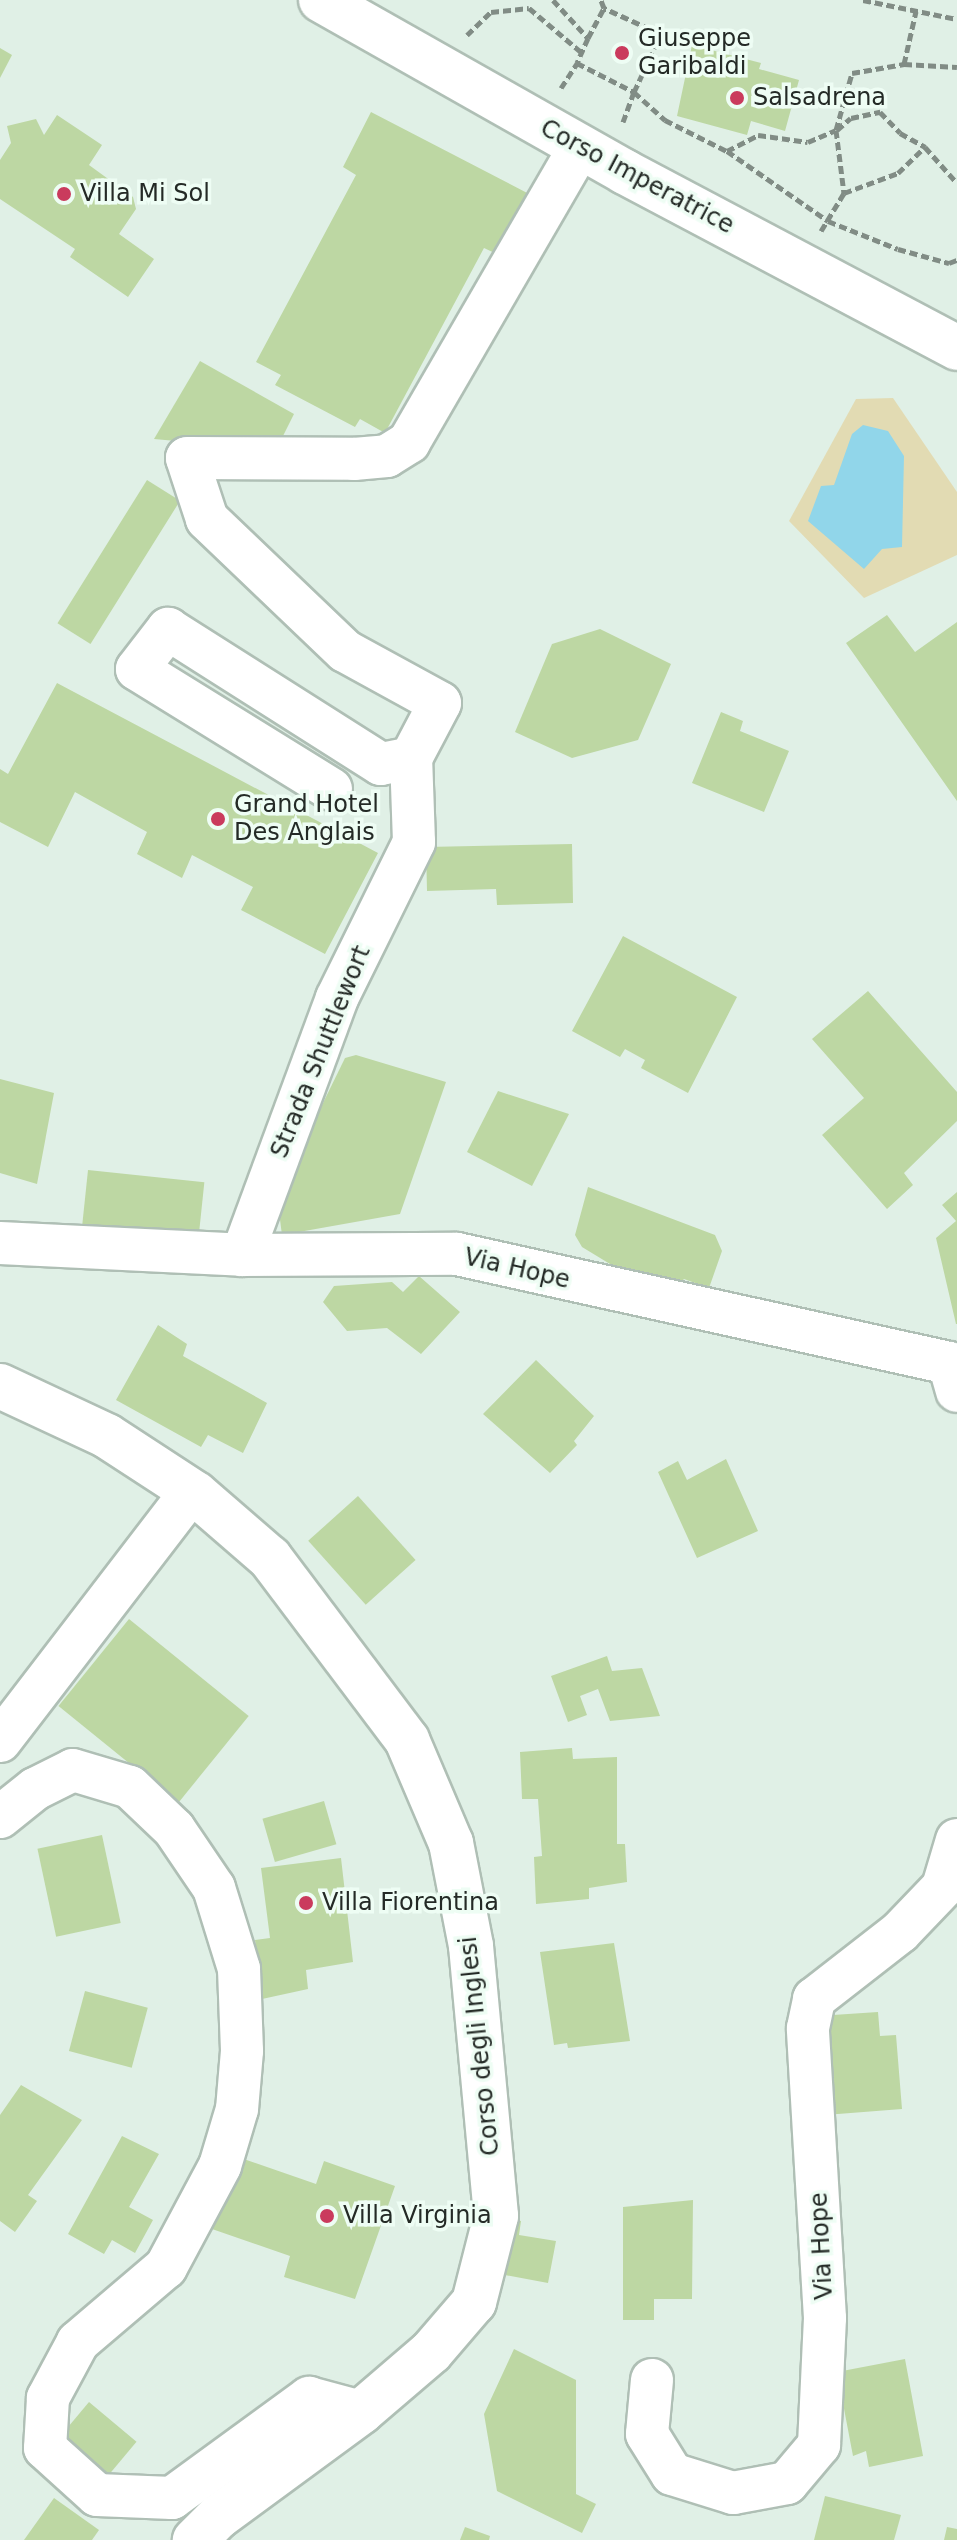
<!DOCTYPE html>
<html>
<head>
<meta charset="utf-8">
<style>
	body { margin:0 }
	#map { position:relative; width:957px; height:2540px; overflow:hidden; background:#e0f0e6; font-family:"DejaVu Sans",sans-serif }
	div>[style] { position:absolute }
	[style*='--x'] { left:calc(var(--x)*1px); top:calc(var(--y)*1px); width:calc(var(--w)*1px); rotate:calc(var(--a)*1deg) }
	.green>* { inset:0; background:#e2dbb3 }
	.water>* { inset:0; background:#91d6ea }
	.building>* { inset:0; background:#bdd7a3; transform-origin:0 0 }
	.path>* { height:5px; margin-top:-2.5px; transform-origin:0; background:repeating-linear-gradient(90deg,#818c85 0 8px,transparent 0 12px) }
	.roads { filter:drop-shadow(2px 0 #afbfb5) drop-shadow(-2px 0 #afbfb5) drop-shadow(0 2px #afbfb5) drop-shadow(0 -2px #afbfb5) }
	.minor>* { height:42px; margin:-21px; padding:0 21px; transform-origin:21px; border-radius:21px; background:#fff }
	.major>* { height:44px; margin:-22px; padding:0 22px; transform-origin:22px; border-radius:22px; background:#fff }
	.dots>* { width:22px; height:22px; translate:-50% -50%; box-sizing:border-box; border:4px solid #eefdf4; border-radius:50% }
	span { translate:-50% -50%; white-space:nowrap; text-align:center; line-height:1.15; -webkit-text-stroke:7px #eefdf4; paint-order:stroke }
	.poi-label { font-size:24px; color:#242a26 }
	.left { translate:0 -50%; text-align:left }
	.street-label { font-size:24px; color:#242a26 }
</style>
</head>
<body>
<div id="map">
	<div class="green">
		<div style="clip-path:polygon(893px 398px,957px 492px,957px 555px,864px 598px,789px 521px,856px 399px)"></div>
	</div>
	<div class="water">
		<div style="clip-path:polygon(863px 425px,888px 431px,904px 456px,902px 547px,882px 549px,864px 569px,808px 521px,821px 486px,834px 485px,852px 434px)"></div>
	</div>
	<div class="building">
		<div style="clip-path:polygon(692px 45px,761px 63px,759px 69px,799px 80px,785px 131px,751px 121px,747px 135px,677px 116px)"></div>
		<div style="clip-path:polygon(0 48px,12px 55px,0 78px)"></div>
		<div style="clip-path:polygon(371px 112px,531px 195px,501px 256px,484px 248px,385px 433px,360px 419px,355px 427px,275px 385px,281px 375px,256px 362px,356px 175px,343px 167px)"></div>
		<div style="clip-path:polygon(57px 115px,102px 145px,89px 165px,133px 197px,136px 209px,119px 234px,154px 259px,128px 297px,70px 257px,75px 249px,0 199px,0 160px,11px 143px,7px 126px,36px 119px,44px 135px)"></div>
		<div style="clip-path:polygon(200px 361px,294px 414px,276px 450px,154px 439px)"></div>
		<div style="left:147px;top:480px;width:39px;height:169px;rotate:32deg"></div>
		<div style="clip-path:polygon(887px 615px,915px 652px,957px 622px,957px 801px,846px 643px)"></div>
		<div style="clip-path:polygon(600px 629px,671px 664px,638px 740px,572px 758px,515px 732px,552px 644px)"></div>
		<div style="clip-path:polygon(57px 683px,378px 853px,325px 954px,241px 910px,253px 887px,192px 855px,182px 878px,137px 854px,147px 832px,75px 792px,48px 847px,0 822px,0 769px,8px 774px)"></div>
		<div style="clip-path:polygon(721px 712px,743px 721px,740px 731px,789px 751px,764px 812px,692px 783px)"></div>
		<div style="clip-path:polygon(572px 844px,573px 903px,497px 905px,496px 889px,427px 891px,426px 847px)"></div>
		<div style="clip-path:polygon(623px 936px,737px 997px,688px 1093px,641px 1068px,645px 1060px,625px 1049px,620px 1057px,572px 1031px)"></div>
		<div style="clip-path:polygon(868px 991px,957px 1092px,957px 1121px,904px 1173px,913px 1185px,887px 1209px,822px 1135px,864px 1098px,812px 1039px)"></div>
		<div style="clip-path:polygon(356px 1055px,446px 1082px,400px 1214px,282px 1235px,277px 1197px,345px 1058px)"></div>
		<div style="clip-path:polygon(0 1079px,54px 1093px,37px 1184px,0 1173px)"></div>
		<div style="clip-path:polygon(498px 1091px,569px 1114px,532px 1186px,467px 1152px)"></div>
		<div style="left:88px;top:1170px;width:117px;height:56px;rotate:6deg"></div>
		<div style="clip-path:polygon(588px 1187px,715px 1235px,722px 1251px,709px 1288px,684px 1279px,666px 1298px,582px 1247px,575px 1235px)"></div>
		<div style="clip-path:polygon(957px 1192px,957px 1324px,956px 1324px,936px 1238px,956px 1221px,942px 1205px)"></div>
		<div style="clip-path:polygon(419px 1276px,460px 1312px,421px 1354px,387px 1328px,347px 1331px,323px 1302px,334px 1286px,392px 1282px,403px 1292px)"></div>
		<div style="clip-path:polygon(158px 1325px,187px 1344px,183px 1356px,267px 1403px,243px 1453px,208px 1435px,201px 1447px,116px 1400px)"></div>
		<div style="clip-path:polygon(536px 1360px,594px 1416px,574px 1441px,577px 1445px,550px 1473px,483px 1414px)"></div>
		<div style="clip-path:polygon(726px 1459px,758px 1531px,697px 1558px,658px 1472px,678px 1461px,687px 1480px)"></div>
		<div style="left:358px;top:1496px;width:86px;height:67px;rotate:48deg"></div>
		<div style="left:129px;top:1619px;width:154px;height:112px;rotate:39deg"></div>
		<div style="clip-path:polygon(607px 1656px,612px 1671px,642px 1668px,660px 1716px,610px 1721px,598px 1689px,580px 1696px,587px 1715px,568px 1722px,551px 1676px)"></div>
		<div style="clip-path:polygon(572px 1748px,573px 1759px,617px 1757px,617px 1844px,625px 1844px,627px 1882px,589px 1888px,589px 1899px,536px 1904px,534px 1857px,542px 1856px,538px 1799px,522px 1799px,520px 1752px)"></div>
		<div style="left:324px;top:1801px;width:45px;height:64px;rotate:74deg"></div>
		<div style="left:102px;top:1835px;width:90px;height:66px;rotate:78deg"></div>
		<div style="clip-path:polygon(341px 1858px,353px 1962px,306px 1970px,308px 1989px,262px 1999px,255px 1940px,270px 1938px,261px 1868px)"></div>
		<div style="clip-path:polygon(614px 1943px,630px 2041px,568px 2048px,567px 2043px,554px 2045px,540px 1952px)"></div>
		<div style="left:85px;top:1991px;width:65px;height:62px;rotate:15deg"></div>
		<div style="clip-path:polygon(878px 2012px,880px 2036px,896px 2035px,902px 2109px,825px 2115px,818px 2016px)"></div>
		<div style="clip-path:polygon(21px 2085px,82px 2120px,28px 2195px,37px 2201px,15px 2232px,0 2221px,0 2115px)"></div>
		<div style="clip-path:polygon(122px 2136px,159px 2154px,129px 2207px,153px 2220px,135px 2253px,112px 2240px,104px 2254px,68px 2234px)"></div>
		<div style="clip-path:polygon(238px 2157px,316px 2184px,324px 2161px,395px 2186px,355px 2299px,284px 2277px,290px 2256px,212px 2229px)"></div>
		<div style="clip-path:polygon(693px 2200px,692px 2299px,654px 2299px,654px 2320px,623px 2320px,623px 2207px)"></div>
		<div style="clip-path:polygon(503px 2218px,521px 2221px,519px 2235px,556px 2241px,548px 2283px,494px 2273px)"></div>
		<div style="clip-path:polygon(514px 2349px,576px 2380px,576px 2494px,596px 2504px,582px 2533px,497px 2491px,484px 2414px)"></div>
		<div style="clip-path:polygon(905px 2359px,923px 2456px,869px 2467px,866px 2451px,853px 2456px,837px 2372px)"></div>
		<div style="left:89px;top:2402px;width:62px;height:55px;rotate:40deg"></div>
		<div style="clip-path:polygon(825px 2496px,901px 2515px,894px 2540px,814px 2540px)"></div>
		<div style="clip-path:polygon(54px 2498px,99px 2530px,92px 2540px,24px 2540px)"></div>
		<div style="clip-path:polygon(465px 2527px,490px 2536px,489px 2540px,460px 2540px)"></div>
		<div style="clip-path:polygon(947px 2527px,957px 2529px,957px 2540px,944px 2540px)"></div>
	</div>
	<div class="path">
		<div style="--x:553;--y:0;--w:52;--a:47.4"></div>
		<div style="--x:588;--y:38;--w:34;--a:-62"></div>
		<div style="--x:604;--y:8;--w:9;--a:-111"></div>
		<div style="--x:863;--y:0;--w:96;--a:11.4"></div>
		<div style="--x:467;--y:35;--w:33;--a:-44"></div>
		<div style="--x:491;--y:12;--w:38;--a:-6"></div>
		<div style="--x:529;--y:8;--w:68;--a:40.2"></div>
		<div style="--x:588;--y:38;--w:27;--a:114"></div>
		<div style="--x:577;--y:63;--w:64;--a:27"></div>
		<div style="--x:634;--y:92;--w:64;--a:-65"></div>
		<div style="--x:661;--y:34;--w:63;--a:-155.5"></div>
		<div style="--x:904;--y:64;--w:54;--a:-77.2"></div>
		<div style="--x:561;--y:88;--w:30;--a:-57"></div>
		<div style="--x:623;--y:122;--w:32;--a:-70"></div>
		<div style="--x:634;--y:92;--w:42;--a:42.1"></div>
		<div style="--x:665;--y:120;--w:69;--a:26.6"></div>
		<div style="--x:727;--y:151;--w:123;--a:34.7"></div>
		<div style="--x:828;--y:221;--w:75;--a:21.8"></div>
		<div style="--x:898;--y:249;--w:53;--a:15.4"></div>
		<div style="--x:949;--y:263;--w:9;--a:-21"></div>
		<div style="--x:836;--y:130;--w:59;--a:-74.3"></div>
		<div style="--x:852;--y:73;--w:53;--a:-9.8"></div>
		<div style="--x:904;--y:64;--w:53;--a:3.2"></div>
		<div style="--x:837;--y:130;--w:18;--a:-41"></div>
		<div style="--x:851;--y:118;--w:30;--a:-12"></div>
		<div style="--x:880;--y:112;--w:29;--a:46"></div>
		<div style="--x:900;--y:133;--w:29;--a:29"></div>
		<div style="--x:727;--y:151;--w:35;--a:-27"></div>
		<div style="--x:758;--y:135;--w:50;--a:8"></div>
		<div style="--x:808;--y:142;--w:30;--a:-23"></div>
		<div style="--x:836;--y:130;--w:64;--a:82.8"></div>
		<div style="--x:821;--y:231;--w:44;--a:-58.8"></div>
		<div style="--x:844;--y:193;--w:58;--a:-20.3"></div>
		<div style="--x:898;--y:173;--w:37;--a:-44"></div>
		<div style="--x:925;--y:147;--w:48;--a:48.4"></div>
	</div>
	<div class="roads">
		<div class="minor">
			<div style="--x:331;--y:789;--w:228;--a:-148.3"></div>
			<div style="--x:137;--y:669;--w:51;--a:-52.2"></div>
			<div style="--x:168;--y:629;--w:252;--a:32.4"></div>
			<div style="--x:381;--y:764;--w:31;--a:-11"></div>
			<div style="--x:411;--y:758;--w:62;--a:-62.2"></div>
			<div style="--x:440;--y:703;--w:108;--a:-151.3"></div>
			<div style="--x:345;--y:651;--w:191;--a:-136.3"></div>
			<div style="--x:207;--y:519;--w:64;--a:-108.2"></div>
			<div style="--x:187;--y:458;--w:167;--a:0.3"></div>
			<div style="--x:354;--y:459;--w:33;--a:-5"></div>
			<div style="--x:387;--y:456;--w:26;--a:-32"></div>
			<div style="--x:409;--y:442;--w:341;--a:-59.9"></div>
			<div style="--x:0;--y:1243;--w:242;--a:2.8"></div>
			<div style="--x:242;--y:1255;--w:215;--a:-0.3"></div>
			<div style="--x:457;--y:1254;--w:504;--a:12.49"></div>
			<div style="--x:949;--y:1363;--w:29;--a:74"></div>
			<div style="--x:242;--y:1255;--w:274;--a:-69.7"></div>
			<div style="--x:337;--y:998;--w:174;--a:-63.7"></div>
			<div style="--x:414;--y:842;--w:84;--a:-92"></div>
			<div style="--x:0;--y:1741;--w:315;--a:-52.5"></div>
			<div style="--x:0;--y:1817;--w:45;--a:-38.7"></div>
			<div style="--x:35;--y:1789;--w:42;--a:-26.6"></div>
			<div style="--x:73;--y:1770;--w:59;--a:16.6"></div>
			<div style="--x:130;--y:1787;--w:61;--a:43.7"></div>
			<div style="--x:174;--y:1829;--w:71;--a:55.9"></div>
			<div style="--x:214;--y:1888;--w:85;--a:72.8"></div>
			<div style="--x:239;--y:1969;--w:82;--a:87.9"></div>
			<div style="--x:242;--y:2051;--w:58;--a:94.9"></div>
			<div style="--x:237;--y:2109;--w:59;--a:106.6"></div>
			<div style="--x:220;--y:2166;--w:115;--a:118.1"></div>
			<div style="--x:166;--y:2267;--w:116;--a:139.6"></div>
			<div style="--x:78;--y:2342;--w:64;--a:118.2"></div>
			<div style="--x:48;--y:2398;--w:50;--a:93.4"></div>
			<div style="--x:45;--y:2448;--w:70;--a:42.1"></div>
			<div style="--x:97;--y:2495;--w:75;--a:2.3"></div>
			<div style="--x:172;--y:2498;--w:170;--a:-36.1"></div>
			<div style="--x:309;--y:2398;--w:54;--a:15.1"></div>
			<div style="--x:652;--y:2380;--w:54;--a:95.3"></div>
			<div style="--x:647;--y:2434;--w:47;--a:58"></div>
			<div style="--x:672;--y:2474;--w:64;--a:17.3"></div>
			<div style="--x:733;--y:2493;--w:55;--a:-10.5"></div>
			<div style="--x:787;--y:2483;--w:50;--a:-49.9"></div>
			<div style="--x:819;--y:2445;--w:127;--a:-87.3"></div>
			<div style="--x:825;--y:2318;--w:290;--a:-93.4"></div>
			<div style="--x:808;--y:2028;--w:30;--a:-78"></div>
			<div style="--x:814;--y:1999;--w:109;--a:-37.9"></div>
			<div style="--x:900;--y:1932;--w:62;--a:-46.3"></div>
			<div style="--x:943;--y:1887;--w:49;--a:-73.4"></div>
		</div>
		<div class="major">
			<div style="--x:321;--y:0;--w:349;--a:29.5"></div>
			<div style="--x:625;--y:172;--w:376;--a:27.9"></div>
			<div style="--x:0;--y:1386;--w:118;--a:25"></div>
			<div style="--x:107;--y:1436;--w:106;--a:33.1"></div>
			<div style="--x:196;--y:1494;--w:98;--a:40.9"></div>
			<div style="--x:270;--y:1558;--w:228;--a:53"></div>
			<div style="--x:407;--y:1740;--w:112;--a:66.9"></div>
			<div style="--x:451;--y:1843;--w:105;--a:79"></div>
			<div style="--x:471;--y:1946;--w:271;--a:84.7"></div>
			<div style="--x:496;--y:2216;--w:89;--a:104.3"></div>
			<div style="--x:474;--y:2302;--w:66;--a:130.7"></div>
			<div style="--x:431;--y:2352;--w:92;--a:139.4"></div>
			<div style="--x:361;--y:2412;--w:177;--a:143.7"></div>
			<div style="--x:218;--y:2517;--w:33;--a:135"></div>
		</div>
	</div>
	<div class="dots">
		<div style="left:622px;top:53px;background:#ca3b5d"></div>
		<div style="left:737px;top:98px;background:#ca3b5d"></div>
		<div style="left:64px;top:194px;background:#ca3b5d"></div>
		<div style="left:218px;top:819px;background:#ca3b5d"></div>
		<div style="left:306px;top:1903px;background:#ca3b5d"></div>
		<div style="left:327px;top:2216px;background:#ca3b5d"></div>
	</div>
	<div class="poi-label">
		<span class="left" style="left:638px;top:53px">Giuseppe<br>Garibaldi</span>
		<span class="left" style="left:753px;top:98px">Salsadrena</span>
		<span class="left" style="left:80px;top:194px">Villa Mi Sol</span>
		<span class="left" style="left:234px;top:819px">Grand Hotel<br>Des Anglais</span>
		<span class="left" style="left:322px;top:1903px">Villa Fiorentina</span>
		<span class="left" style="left:343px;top:2216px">Villa Virginia</span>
	</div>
	<div class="street-label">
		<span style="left:637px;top:177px;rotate:28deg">Corso Imperatrice</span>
		<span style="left:321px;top:1052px;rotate:-68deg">Strada Shuttlewort</span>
		<span style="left:517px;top:1269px;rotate:13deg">Via Hope</span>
		<span style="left:480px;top:2046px;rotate:-96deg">Corso degli Inglesi</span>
		<span style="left:822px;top:2246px;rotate:-93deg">Via Hope</span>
	</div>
</div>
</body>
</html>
